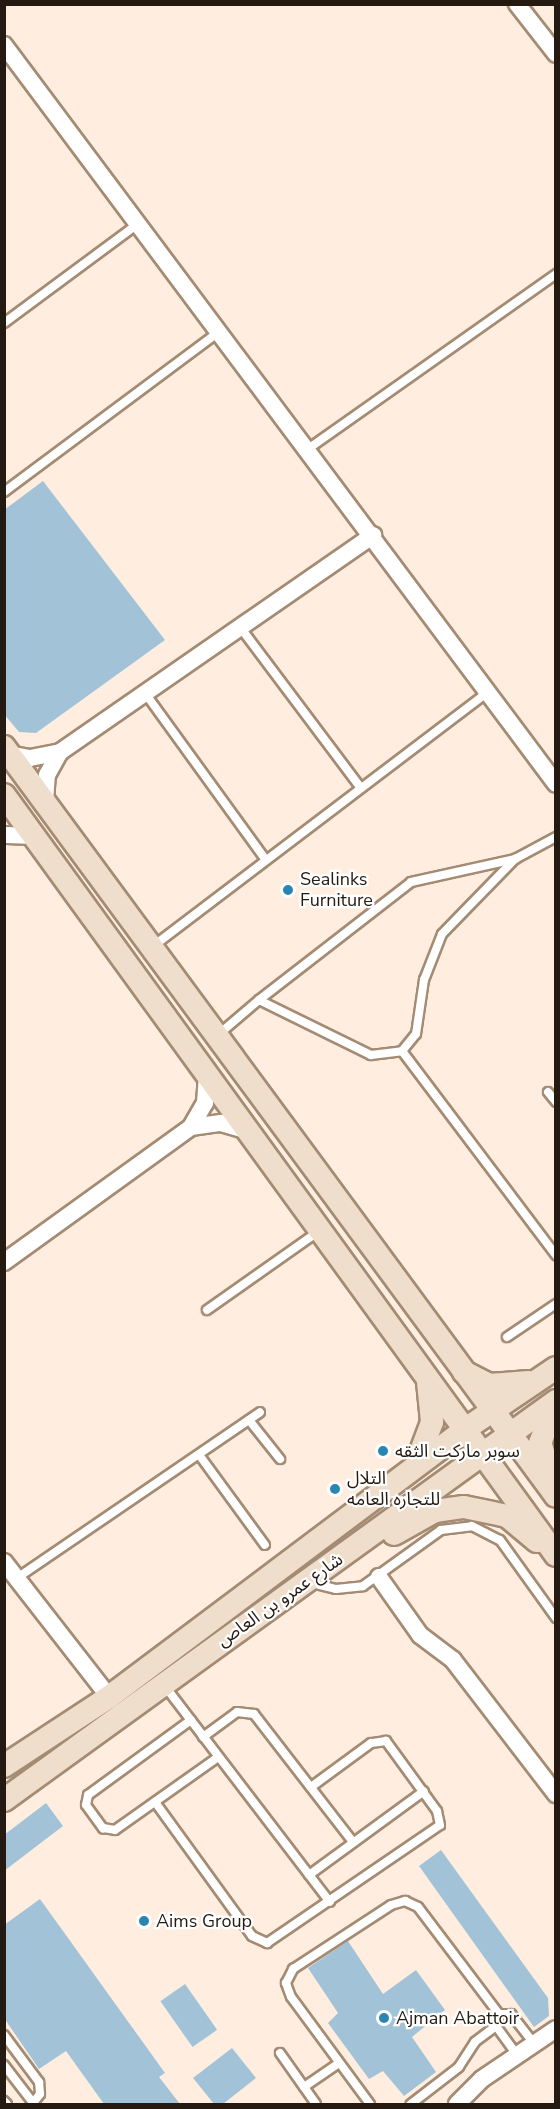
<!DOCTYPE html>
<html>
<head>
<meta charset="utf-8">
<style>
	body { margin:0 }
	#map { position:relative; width:560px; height:2109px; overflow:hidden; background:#ffeedf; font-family:"Nunito Sans","Noto Sans Arabic",sans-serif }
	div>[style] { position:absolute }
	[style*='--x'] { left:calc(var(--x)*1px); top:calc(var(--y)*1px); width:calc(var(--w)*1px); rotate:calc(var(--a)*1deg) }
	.building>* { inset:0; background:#a2c3d7; transform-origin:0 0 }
	.roads { filter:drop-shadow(2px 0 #a48b73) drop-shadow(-2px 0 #a48b73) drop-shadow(0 2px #a48b73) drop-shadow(0 -2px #a48b73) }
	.lane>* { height:8px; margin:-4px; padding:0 4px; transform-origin:4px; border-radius:4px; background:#fff }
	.street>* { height:16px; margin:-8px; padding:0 8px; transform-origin:8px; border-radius:8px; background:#fff }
	.secondary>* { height:22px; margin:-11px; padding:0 11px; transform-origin:11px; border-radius:11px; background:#efdecc }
	.dots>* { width:16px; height:16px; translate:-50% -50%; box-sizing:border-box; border:3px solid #fff; border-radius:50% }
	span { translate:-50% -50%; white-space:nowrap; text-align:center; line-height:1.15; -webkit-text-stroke:4.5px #fff; paint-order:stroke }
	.poi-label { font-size:18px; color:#241a11 }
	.left { translate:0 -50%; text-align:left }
	.street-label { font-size:18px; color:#241a11 }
	.frame { position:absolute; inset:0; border:6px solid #241a11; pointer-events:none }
</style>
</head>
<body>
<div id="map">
	<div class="building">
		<div style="clip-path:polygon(43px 481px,165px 640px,36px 733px,19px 732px,4px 714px,4px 510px)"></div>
		<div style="clip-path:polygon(46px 1803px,63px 1826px,4px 1871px,4px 1835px)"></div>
		<div style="clip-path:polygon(441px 1850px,548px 1998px,549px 2016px,534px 2027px,419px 1866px)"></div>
		<div style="clip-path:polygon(40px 1899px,165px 2073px,159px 2077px,180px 2104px,104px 2104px,66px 2051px,39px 2069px,4px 2018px,4px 1925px)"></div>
		<div style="clip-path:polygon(348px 1941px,383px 1994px,416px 1970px,445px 2010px,412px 2037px,436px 2072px,404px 2096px,383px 2071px,369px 2079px,328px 2023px,338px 2013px,308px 1968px)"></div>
		<div style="left:185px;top:1984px;width:56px;height:30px;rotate:55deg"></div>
		<div style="clip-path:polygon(232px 2048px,256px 2078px,223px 2104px,214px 2104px,193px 2078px)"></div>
	</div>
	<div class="roads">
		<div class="lane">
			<div style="--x:4;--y:323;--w:168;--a:-36.5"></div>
			<div style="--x:308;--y:449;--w:304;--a:-35.2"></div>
			<div style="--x:4;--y:492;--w:269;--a:-36.7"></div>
			<div style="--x:240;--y:627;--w:201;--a:53.1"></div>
			<div style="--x:145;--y:693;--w:206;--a:54.1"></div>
			<div style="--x:152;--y:947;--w:422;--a:-37.2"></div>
			<div style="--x:259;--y:1000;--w:192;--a:-37.8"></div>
			<div style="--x:411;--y:882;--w:107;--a:-12.5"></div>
			<div style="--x:219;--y:1034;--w:52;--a:-40.4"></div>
			<div style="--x:259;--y:1000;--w:125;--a:26.2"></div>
			<div style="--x:371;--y:1055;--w:31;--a:-7"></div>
			<div style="--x:402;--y:1051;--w:22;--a:-51"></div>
			<div style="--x:416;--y:1034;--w:55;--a:-81.6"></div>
			<div style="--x:424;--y:980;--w:49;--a:-68.6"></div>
			<div style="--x:442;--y:934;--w:105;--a:-45.8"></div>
			<div style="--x:515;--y:859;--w:47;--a:-28.2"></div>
			<div style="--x:402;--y:1051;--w:256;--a:53"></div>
			<div style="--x:548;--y:1092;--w:13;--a:51"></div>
			<div style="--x:207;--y:1310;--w:137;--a:-35.2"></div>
			<div style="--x:507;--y:1337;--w:59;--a:-34"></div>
			<div style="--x:249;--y:1420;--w:50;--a:51.5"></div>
			<div style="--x:200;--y:1456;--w:110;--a:53.9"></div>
			<div style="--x:17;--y:1578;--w:294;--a:-34.3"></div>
			<div style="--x:312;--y:1583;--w:25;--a:14"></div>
			<div style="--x:336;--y:1589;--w:27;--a:-6"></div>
			<div style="--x:363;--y:1586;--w:96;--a:-35.7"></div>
			<div style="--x:441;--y:1530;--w:31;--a:-7"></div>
			<div style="--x:472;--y:1526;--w:31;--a:27"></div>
			<div style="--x:500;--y:1540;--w:96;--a:54.3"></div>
			<div style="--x:164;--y:1685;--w:273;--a:52.6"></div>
			<div style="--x:191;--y:1720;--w:127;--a:143.9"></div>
			<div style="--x:88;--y:1795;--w:10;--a:101"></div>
			<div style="--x:86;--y:1805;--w:29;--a:54"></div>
			<div style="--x:103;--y:1828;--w:12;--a:9"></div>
			<div style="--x:115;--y:1830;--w:126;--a:-35.3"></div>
			<div style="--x:203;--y:1737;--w:42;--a:-36.3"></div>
			<div style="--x:237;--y:1712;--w:17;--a:7"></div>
			<div style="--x:254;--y:1714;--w:162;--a:52.3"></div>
			<div style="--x:155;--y:1802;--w:165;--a:54.1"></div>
			<div style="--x:252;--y:1936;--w:17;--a:25"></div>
			<div style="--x:267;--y:1943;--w:209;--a:-34.3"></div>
			<div style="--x:440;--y:1825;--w:14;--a:-102"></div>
			<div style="--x:437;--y:1811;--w:87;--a:-126.1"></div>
			<div style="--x:386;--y:1741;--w:15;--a:172"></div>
			<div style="--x:371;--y:1743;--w:74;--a:143.7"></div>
			<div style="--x:309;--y:1875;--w:142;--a:-36.1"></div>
			<div style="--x:499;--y:2014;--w:12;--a:0"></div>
			<div style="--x:511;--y:2014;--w:37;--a:52"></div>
			<div style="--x:496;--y:2026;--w:36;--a:54"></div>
			<div style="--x:4;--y:2035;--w:59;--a:53.3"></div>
			<div style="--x:39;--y:2082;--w:12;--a:85"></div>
			<div style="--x:40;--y:2094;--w:11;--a:128"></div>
			<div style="--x:280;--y:2053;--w:62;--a:54.8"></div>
			<div style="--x:4;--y:2065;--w:49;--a:52.4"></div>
			<div style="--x:304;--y:2087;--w:42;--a:-34.4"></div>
			<div style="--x:4;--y:2101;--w:4;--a:45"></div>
			<div style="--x:370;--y:2104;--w:133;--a:-126.4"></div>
			<div style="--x:291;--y:1997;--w:15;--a:-110"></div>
			<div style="--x:286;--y:1983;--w:16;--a:-63"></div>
			<div style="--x:293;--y:1969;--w:117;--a:-33.1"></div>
			<div style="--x:391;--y:1905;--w:15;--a:-16"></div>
			<div style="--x:405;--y:1901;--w:14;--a:25"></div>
			<div style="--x:418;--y:1907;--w:134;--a:52.9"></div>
			<div style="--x:499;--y:2014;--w:12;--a:104"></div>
			<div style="--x:496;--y:2026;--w:26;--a:143"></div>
			<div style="--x:475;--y:2042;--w:30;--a:123"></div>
			<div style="--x:459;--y:2067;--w:61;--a:142.4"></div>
		</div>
		<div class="street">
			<div style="--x:517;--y:4;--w:63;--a:52"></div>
			<div style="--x:4;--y:45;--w:922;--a:53.24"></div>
			<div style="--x:9;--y:754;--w:21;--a:11"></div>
			<div style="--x:30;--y:758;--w:31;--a:-11"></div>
			<div style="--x:60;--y:752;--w:381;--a:-34.7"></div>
			<div style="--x:45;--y:802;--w:27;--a:-86"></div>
			<div style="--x:47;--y:775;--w:26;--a:-61"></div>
			<div style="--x:4;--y:835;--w:31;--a:2"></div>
			<div style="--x:191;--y:1127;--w:30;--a:-8"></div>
			<div style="--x:221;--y:1123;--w:29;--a:16"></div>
			<div style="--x:4;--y:1262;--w:231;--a:-35.8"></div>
			<div style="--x:191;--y:1127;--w:28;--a:-60"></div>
			<div style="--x:205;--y:1103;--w:28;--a:-86"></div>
			<div style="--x:4;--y:1562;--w:171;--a:52.1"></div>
			<div style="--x:379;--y:1577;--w:71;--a:54.7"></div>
			<div style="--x:420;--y:1635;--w:41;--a:37.1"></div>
			<div style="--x:453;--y:1660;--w:169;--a:52.5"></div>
			<div style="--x:457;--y:2104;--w:35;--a:-45"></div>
			<div style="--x:482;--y:2079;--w:89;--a:-34"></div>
		</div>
		<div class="secondary">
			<div style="--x:4;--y:747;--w:930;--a:53.61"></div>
			<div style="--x:4;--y:795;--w:939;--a:54.01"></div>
			<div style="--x:464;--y:1372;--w:28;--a:27"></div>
			<div style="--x:489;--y:1385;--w:40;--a:-4.3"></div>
			<div style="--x:417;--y:1462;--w:43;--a:-69.4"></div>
			<div style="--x:432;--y:1422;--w:40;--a:-95.7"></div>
			<div style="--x:551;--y:1478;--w:37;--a:-107"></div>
			<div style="--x:540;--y:1443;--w:43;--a:-68.2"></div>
			<div style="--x:394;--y:1534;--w:47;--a:-29.3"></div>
			<div style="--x:435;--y:1511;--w:29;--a:-8"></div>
			<div style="--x:464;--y:1507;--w:44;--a:11.8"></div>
			<div style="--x:507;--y:1516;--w:39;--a:40"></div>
			<div style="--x:4;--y:1766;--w:126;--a:-33.3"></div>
			<div style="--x:109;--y:1697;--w:444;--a:-36.9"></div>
			<div style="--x:464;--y:1430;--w:111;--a:-34"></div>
			<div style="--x:4;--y:1800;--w:681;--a:-35.86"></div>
		</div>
	</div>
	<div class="dots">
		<div style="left:288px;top:890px;background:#2986b3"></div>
		<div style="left:383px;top:1451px;background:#2986b3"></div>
		<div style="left:335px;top:1489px;background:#2986b3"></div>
		<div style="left:144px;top:1921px;background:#2986b3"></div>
		<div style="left:384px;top:2018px;background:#2986b3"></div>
	</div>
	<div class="poi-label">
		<span class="left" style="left:300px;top:890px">Sealinks<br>Furniture</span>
		<span class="left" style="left:395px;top:1451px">سوبر ماركت الثقه</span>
		<span class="left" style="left:347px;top:1489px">التلال<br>للتجاره العامه</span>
		<span class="left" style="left:156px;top:1921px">Aims Group</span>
		<span class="left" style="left:396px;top:2018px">Ajman Abattoir</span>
	</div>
	<div class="street-label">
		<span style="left:280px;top:1600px;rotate:-35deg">شارع عمرو بن العاص</span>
	</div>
	<div class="frame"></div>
</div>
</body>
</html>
